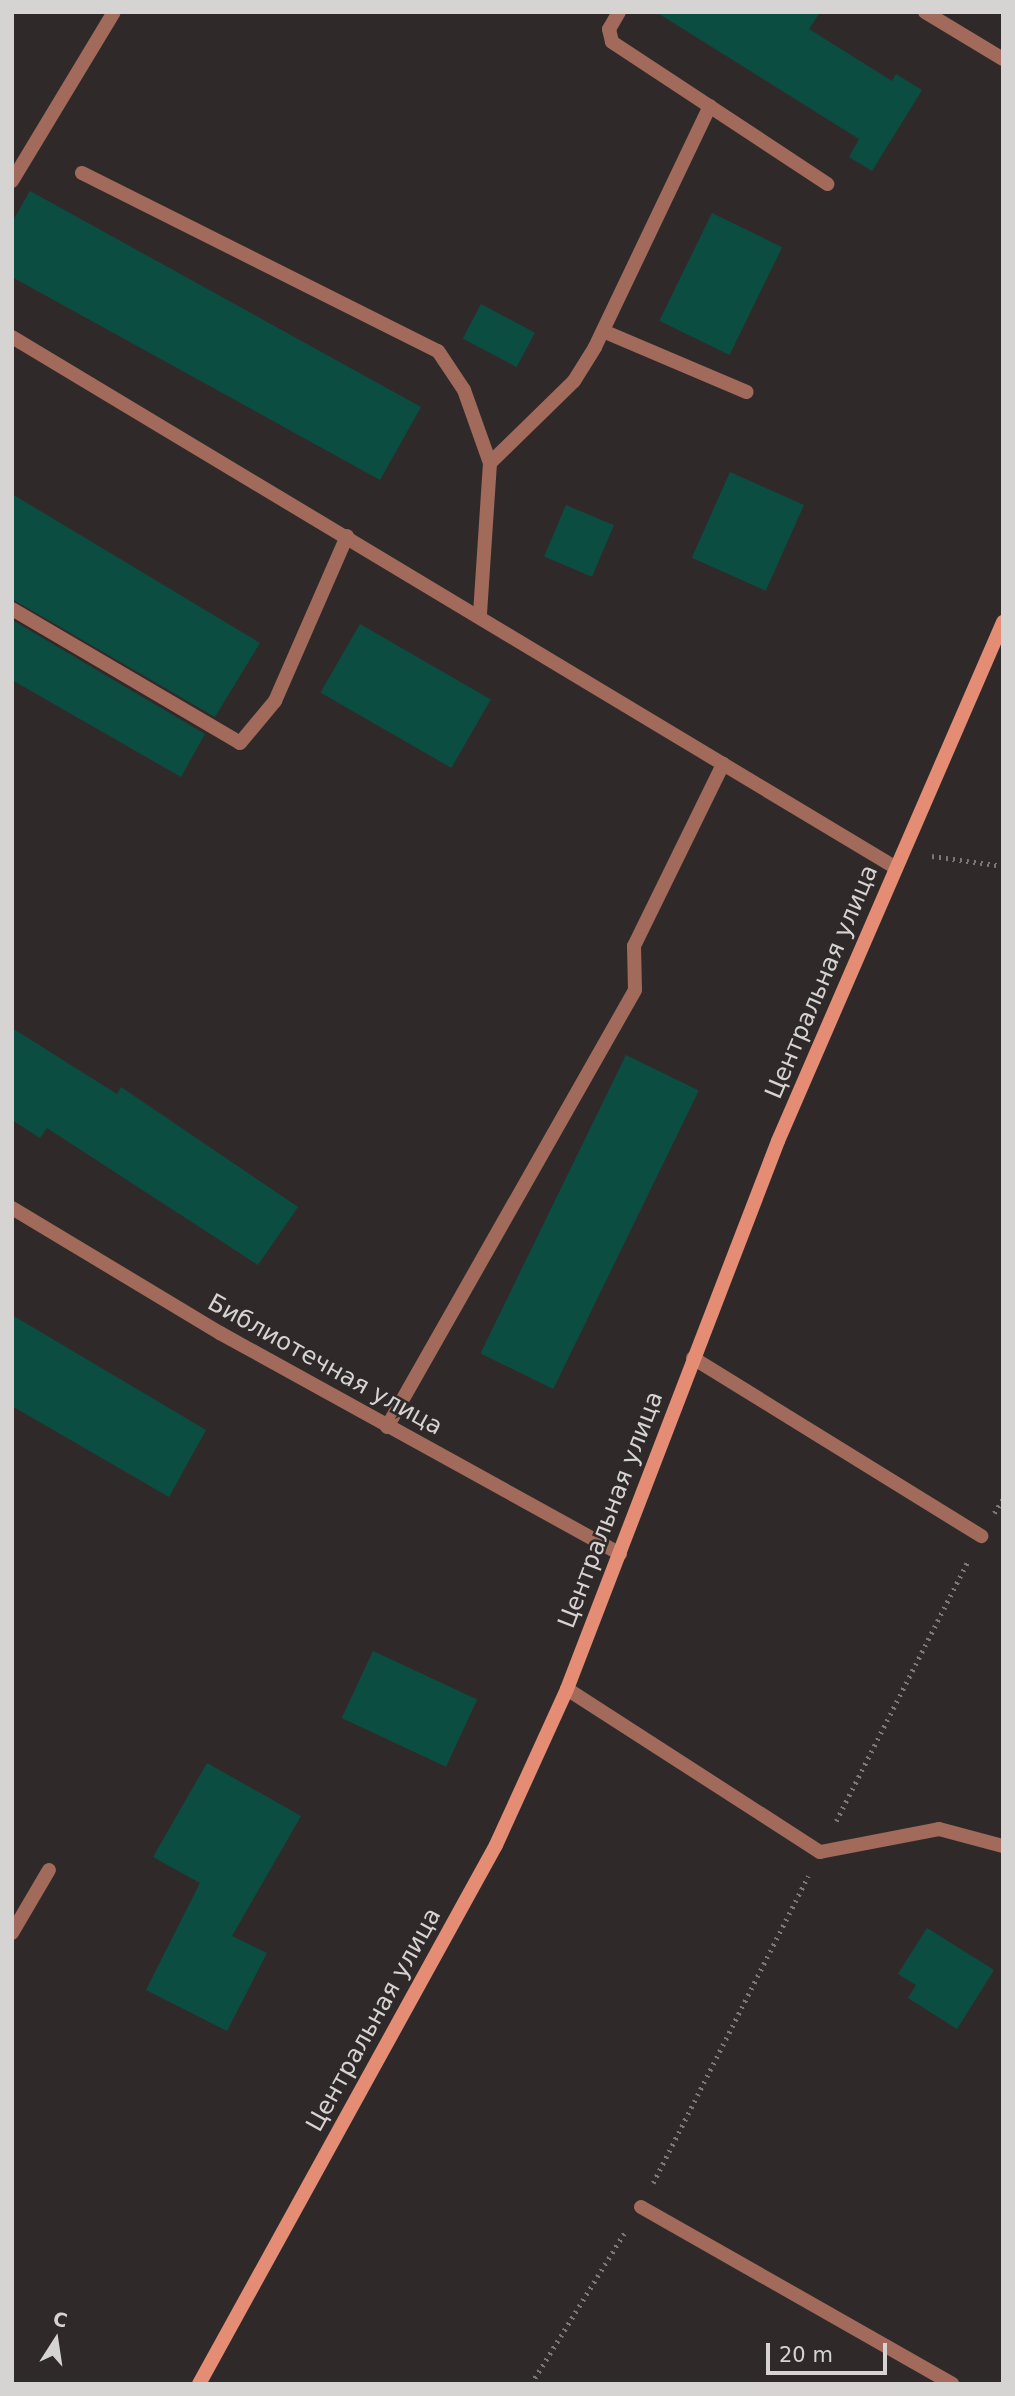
<!DOCTYPE html>
<html>
<head>
<meta charset="utf-8">
<style>
	body { margin:0 }
	#map { position:relative; width:1015px; height:2396px; overflow:hidden; background:#2f2a29; font-family:"DejaVu Sans",sans-serif }
	div>[style] { position:absolute }
	[style*='--x'] { left:calc(var(--x)*1px); top:calc(var(--y)*1px); width:calc(var(--w)*1px); rotate:calc(var(--a)*1deg) }
	.building>* { inset:0; background:#0c4d42; transform-origin:0 0 }
	.path>* { height:4.5px; margin-top:-2.25px; transform-origin:0; background:repeating-linear-gradient(90deg,#7c7877 0 2px,transparent 0 7px) }
	.lane>* { height:14px; margin:-7px; padding:0 7px; transform-origin:7px; border-radius:7px; background:#a16a5b }
	.street>* { height:14px; margin:-7px; padding:0 7px; transform-origin:7px; border-radius:7px; background:#a16a5b }
	.secondary>* { height:14px; margin:-7px; padding:0 7px; transform-origin:7px; border-radius:7px; background:#e48c74 }
	span { translate:-50% -50%; white-space:nowrap; text-align:center; line-height:1.15; -webkit-text-stroke:5px #2f2a29; paint-order:stroke }
	.street-label { font-size:24px; color:#d6d4d3 }
	.frame { position:absolute; inset:0; border:14px solid #d6d4d3; pointer-events:none }
	.north { position:absolute; left:21px; top:2305px; width:70px; height:70px; -webkit-text-stroke:5px #2f2a29; paint-order:stroke; rotate:12deg; font-size:19px; font-weight:700; line-height:28px; text-align:center; color:#d6d4d3 }
	.north::after { content:''; display:block; margin:auto; width:24px; height:32px; background:#d6d4d3; clip-path:polygon(50% 0,100% 100%,50% 72%,0 100%) }
	.scale { position:absolute; left:766px; top:2343px; width:121px; height:32px; box-sizing:border-box; border:4px solid #d6d4d3; border-top:0; padding-left:9px; font-size:21px; line-height:24px; white-space:nowrap; color:#d6d4d3; -webkit-text-stroke:5px #2f2a29; paint-order:stroke }
</style>
</head>
<body>
<div id="map">
	<div class="building">
		<div style="clip-path:polygon(656px 12px,820px 12px,809px 29px,892px 81px,896px 74px,922px 90px,872px 171px,849px 157px,859px 139px)"></div>
		<div style="clip-path:polygon(30px 191px,421px 407px,380px 480px,12px 277px,12px 222px)"></div>
		<div style="left:712px;top:213px;width:78px;height:120px;rotate:26deg"></div>
		<div style="left:481px;top:304px;width:61px;height:39px;rotate:28deg"></div>
		<div style="left:730px;top:472px;width:81px;height:94px;rotate:24deg"></div>
		<div style="clip-path:polygon(12px 494px,260px 643px,215px 717px,12px 599px)"></div>
		<div style="left:566px;top:505px;width:52px;height:56px;rotate:23deg"></div>
		<div style="clip-path:polygon(12px 620px,205px 734px,181px 777px,12px 680px)"></div>
		<div style="left:360px;top:624px;width:151px;height:79px;rotate:30deg"></div>
		<div style="clip-path:polygon(12px 1028px,117px 1094px,121px 1087px,298px 1207px,258px 1265px,47px 1128px,40px 1138px,12px 1120px)"></div>
		<div style="left:626px;top:1055px;width:81px;height:332px;rotate:26deg"></div>
		<div style="clip-path:polygon(12px 1315px,206px 1430px,169px 1497px,12px 1406px)"></div>
		<div style="left:373px;top:1651px;width:115px;height:74px;rotate:25deg"></div>
		<div style="clip-path:polygon(207px 1763px,301px 1816px,232px 1936px,267px 1953px,227px 2031px,146px 1990px,200px 1883px,153px 1857px)"></div>
		<div style="clip-path:polygon(927px 1928px,994px 1970px,957px 2029px,908px 1998px,916px 1985px,898px 1974px)"></div>
	</div>
	<div class="path">
		<div style="--x:932;--y:856;--w:72;--a:8"></div>
		<div style="--x:994;--y:1513;--w:17;--a:-57"></div>
		<div style="--x:836;--y:1821;--w:292;--a:-63.1"></div>
		<div style="--x:653;--y:2183;--w:344;--a:-63.2"></div>
		<div style="--x:531;--y:2384;--w:181;--a:-58.3"></div>
	</div>
	<div class="lane">
		<div style="--x:619;--y:12;--w:20;--a:120"></div>
		<div style="--x:609;--y:29;--w:13;--a:77"></div>
		<div style="--x:612;--y:42;--w:258;--a:33.4"></div>
		<div style="--x:82;--y:173;--w:398;--a:26.6"></div>
		<div style="--x:438;--y:351;--w:47;--a:56.3"></div>
		<div style="--x:464;--y:390;--w:77;--a:70.4"></div>
		<div style="--x:490;--y:463;--w:151;--a:93.8"></div>
		<div style="--x:12;--y:181;--w:197;--a:-58.9"></div>
		<div style="--x:603;--y:331;--w:156;--a:23"></div>
		<div style="--x:12;--y:337;--w:1031;--a:30.99"></div>
		<div style="--x:490;--y:463;--w:117;--a:-44.3"></div>
		<div style="--x:574;--y:381;--w:40;--a:-58"></div>
		<div style="--x:595;--y:347;--w:267;--a:-64.5"></div>
		<div style="--x:12;--y:609;--w:264;--a:30.4"></div>
		<div style="--x:240;--y:743;--w:55;--a:-50.2"></div>
		<div style="--x:275;--y:701;--w:180;--a:-66.4"></div>
		<div style="--x:693;--y:1358;--w:339;--a:31.7"></div>
		<div style="--x:387;--y:1427;--w:502;--a:-60.42"></div>
		<div style="--x:635;--y:990;--w:44;--a:-91.3"></div>
		<div style="--x:634;--y:946;--w:203;--a:-63.9"></div>
		<div style="--x:567;--y:1689;--w:301;--a:32.8"></div>
		<div style="--x:820;--y:1852;--w:121;--a:-10.9"></div>
		<div style="--x:939;--y:1829;--w:66;--a:14.9"></div>
		<div style="--x:12;--y:1933;--w:73;--a:-59.6"></div>
		<div style="--x:641;--y:2207;--w:358;--a:29.6"></div>
	</div>
	<div class="street">
		<div style="--x:925;--y:12;--w:91;--a:31.1"></div>
		<div style="--x:12;--y:1208;--w:243;--a:31"></div>
		<div style="--x:220;--y:1333;--w:457;--a:28.9"></div>
	</div>
	<div class="secondary">
		<div style="--x:199;--y:2384;--w:615;--a:-61.14"></div>
		<div style="--x:496;--y:1845;--w:171;--a:-65.5"></div>
		<div style="--x:567;--y:1689;--w:587;--a:-68.94"></div>
		<div style="--x:778;--y:1141;--w:566;--a:-66.56"></div>
	</div>
	<div class="street-label">
		<span style="left:822px;top:982px;rotate:-67deg">Центральная улица</span>
		<span style="left:325px;top:1365px;rotate:29deg">Библиотечная улица</span>
		<span style="left:611px;top:1510px;rotate:-69deg">Центральная улица</span>
		<span style="left:374px;top:2020px;rotate:-61deg">Центральная улица</span>
	</div>
	<div class="frame"></div>
	<div class="north">С</div>
	<div class="scale">20 m</div>
</div>
</body>
</html>
